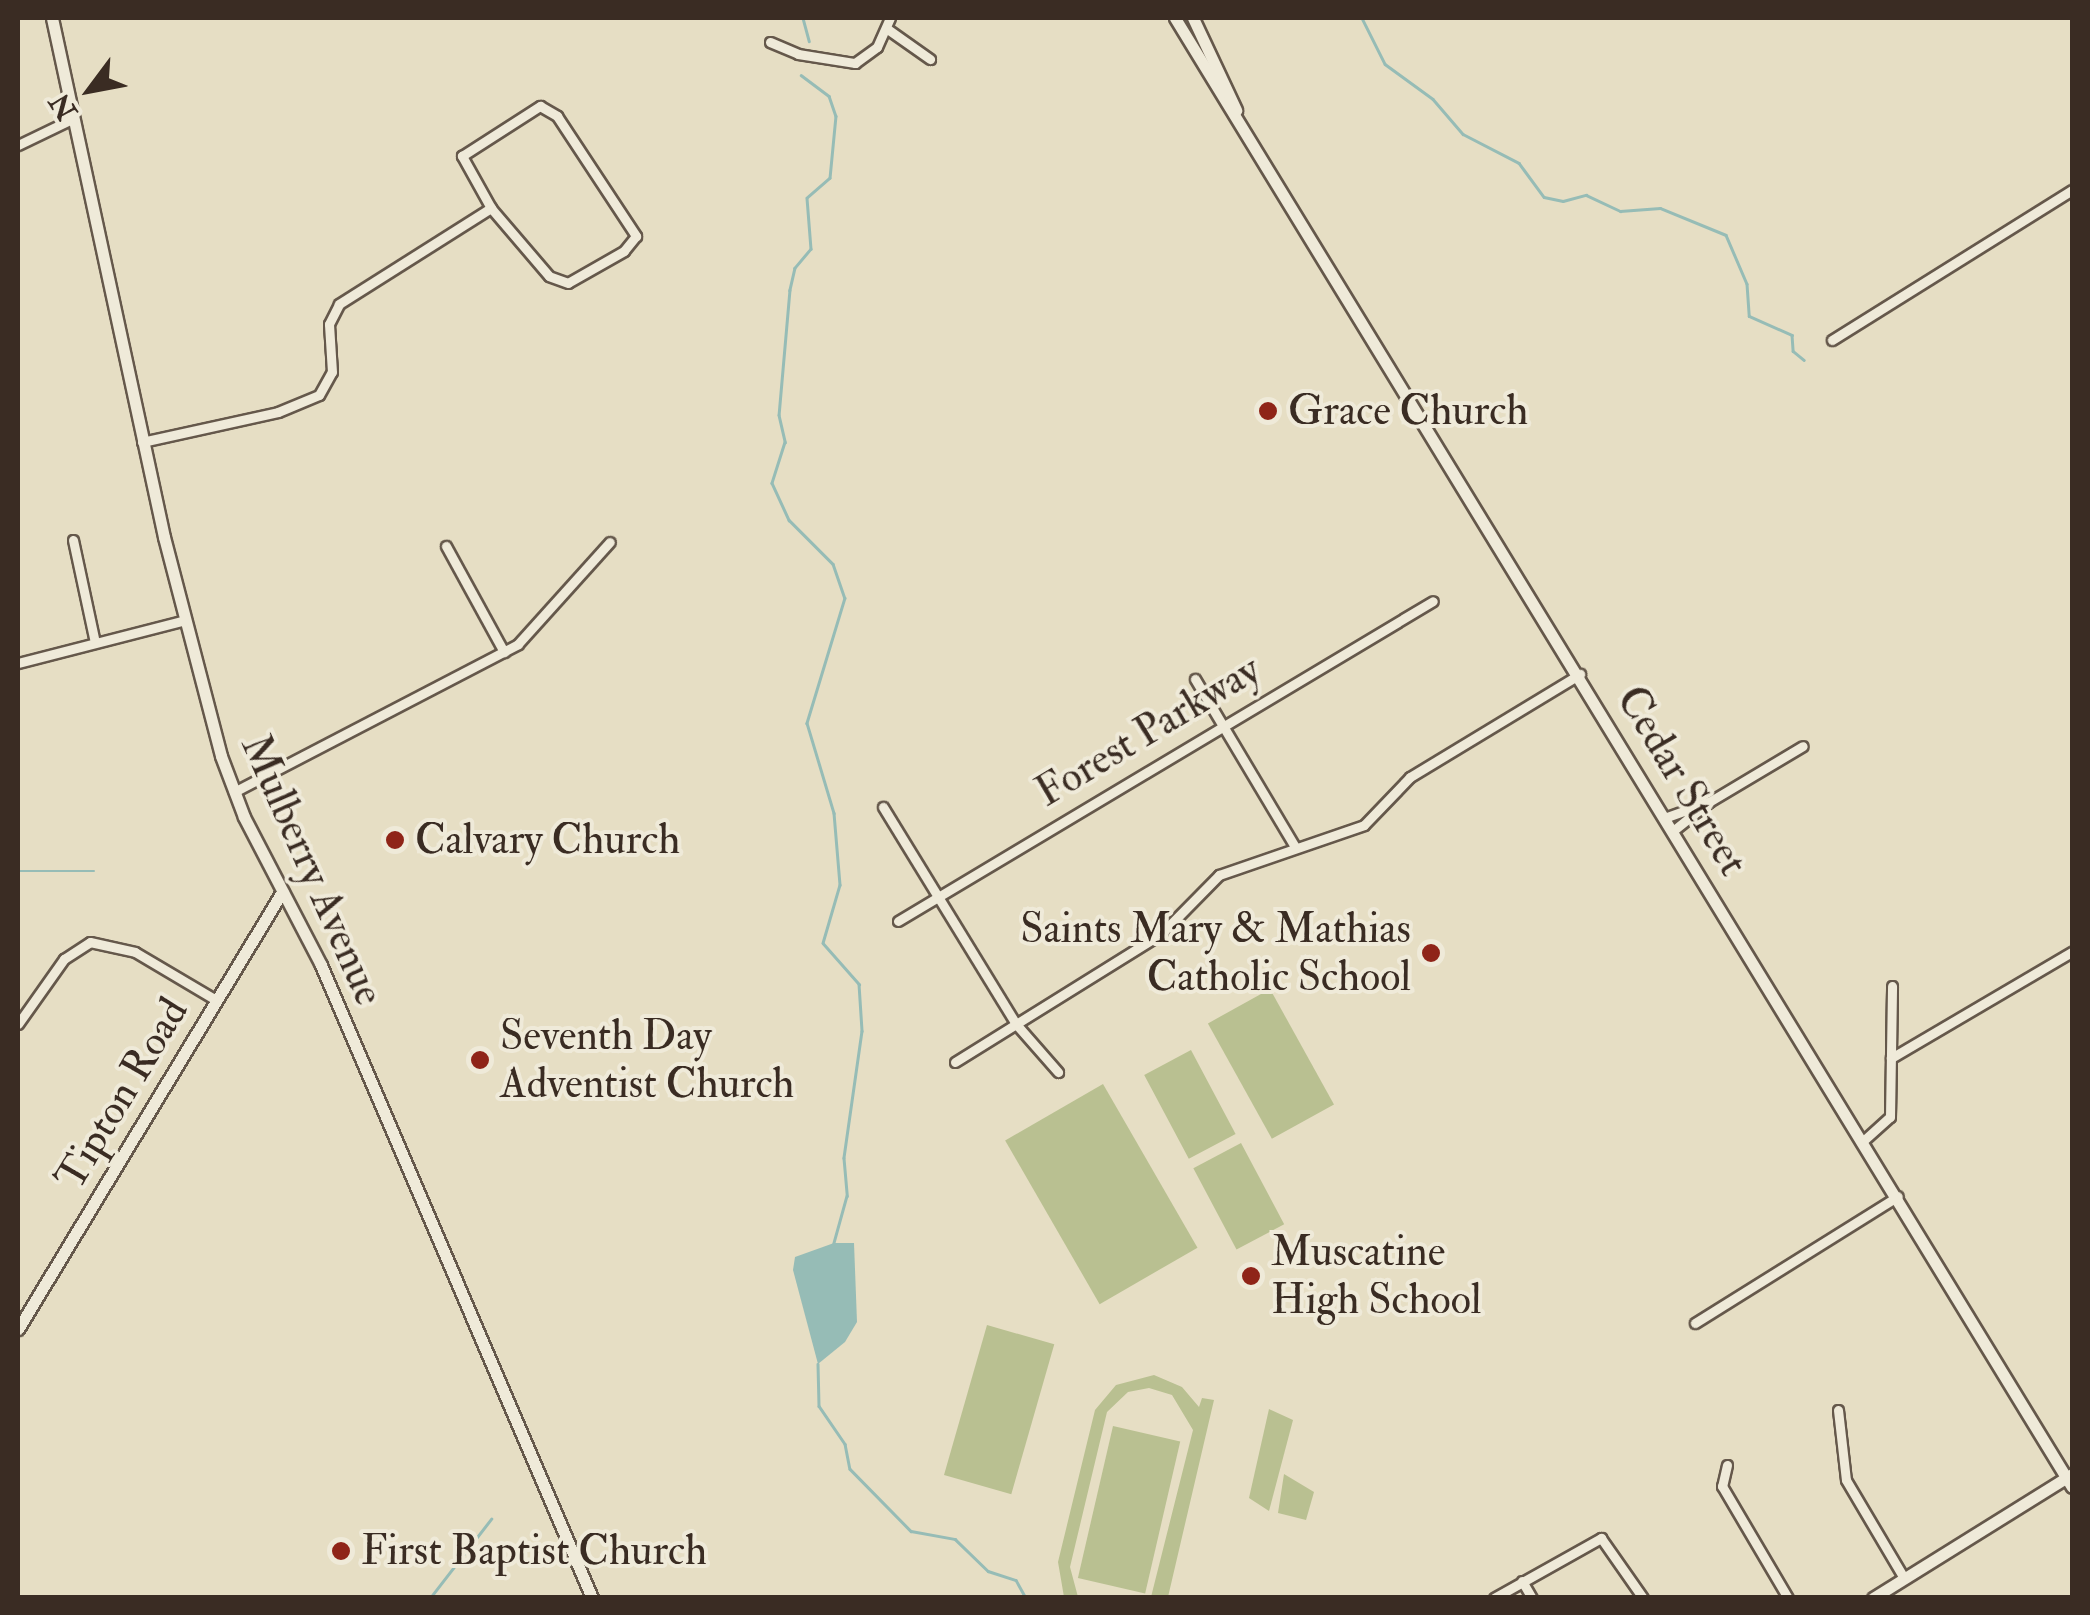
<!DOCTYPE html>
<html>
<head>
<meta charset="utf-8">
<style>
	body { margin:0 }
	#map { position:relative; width:2090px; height:1615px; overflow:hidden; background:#e6dec4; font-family:"IM FELL Double Pica",serif }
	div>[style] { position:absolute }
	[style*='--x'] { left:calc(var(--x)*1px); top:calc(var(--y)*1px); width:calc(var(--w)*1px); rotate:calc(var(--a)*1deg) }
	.green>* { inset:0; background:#b9c091; transform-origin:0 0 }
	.water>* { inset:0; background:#96bcb6 }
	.stream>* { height:2.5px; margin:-1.25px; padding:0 1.25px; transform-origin:1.25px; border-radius:1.25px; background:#96bcb6 }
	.roads { filter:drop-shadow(2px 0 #65584b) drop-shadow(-2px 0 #65584b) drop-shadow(0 2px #65584b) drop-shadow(0 -2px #65584b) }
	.street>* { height:9px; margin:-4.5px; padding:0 4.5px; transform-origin:4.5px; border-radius:4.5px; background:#efead9 }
	.secondary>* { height:11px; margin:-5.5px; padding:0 5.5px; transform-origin:5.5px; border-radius:5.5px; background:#efead9 }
	.dots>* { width:28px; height:28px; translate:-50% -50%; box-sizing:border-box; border:5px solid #efead9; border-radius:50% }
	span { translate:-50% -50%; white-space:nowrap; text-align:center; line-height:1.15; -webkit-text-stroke:8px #efead9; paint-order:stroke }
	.poi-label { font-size:42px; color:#3a2c23 }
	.left { translate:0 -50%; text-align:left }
	.right { translate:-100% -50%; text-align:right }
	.street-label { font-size:42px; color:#3a2c23 }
	.frame { position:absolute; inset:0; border:20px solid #3a2c23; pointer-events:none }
	.north { position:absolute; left:40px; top:40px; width:100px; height:100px; -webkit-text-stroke:8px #efead9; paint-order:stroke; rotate:238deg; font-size:28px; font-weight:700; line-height:40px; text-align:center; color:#3a2c23 }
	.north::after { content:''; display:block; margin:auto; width:35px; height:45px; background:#3a2c23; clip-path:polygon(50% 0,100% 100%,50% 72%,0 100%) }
</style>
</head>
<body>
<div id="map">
	<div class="green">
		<div style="left:1270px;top:989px;width:132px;height:71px;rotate:61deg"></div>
		<div style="left:1191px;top:1050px;width:95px;height:53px;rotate:62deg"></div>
		<div style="left:1103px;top:1084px;width:189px;height:113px;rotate:60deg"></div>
		<div style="left:1241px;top:1143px;width:92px;height:54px;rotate:62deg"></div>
		<div style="left:987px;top:1325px;width:70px;height:156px;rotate:16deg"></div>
		<div style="clip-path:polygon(1154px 1375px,1182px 1387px,1199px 1407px,1202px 1398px,1214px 1400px,1168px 1597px,1151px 1597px,1193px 1430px,1172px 1395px,1149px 1388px,1128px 1392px,1107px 1412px,1070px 1567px,1078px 1597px,1064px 1597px,1058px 1562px,1095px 1410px,1116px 1385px)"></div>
		<div style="clip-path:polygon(1269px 1409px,1293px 1420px,1269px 1511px,1249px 1498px)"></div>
		<div style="left:1113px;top:1426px;width:69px;height:156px;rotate:13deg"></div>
		<div style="clip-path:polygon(1284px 1474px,1314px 1492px,1306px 1520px,1278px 1513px)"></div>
	</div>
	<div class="water">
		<div style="clip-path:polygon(834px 1243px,854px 1243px,857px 1322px,845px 1342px,818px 1364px,793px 1270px,795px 1257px)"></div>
	</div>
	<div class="stream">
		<div style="--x:803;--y:18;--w:24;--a:75"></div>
		<div style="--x:1362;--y:18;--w:51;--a:63.4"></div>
		<div style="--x:1385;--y:64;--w:59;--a:36.1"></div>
		<div style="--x:1433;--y:99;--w:46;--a:49.4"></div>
		<div style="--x:1463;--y:134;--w:63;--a:27.4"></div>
		<div style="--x:1519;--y:163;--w:42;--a:53.7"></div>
		<div style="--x:1544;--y:197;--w:19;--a:12"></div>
		<div style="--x:1563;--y:201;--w:24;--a:-15"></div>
		<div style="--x:1586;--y:195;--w:38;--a:25"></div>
		<div style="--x:1620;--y:211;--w:40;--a:-4.3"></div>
		<div style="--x:1660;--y:208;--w:71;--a:22.2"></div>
		<div style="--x:1726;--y:235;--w:53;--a:66.8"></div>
		<div style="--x:1747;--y:284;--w:32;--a:86"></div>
		<div style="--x:1749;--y:316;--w:47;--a:23.8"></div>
		<div style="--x:1792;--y:335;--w:16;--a:86"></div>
		<div style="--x:1793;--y:351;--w:14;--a:39"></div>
		<div style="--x:801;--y:75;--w:35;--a:37"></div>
		<div style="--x:829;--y:96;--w:21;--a:71"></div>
		<div style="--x:836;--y:116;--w:62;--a:95.5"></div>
		<div style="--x:830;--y:178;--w:30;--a:139"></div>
		<div style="--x:807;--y:198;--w:51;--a:85.5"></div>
		<div style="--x:811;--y:249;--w:25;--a:130"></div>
		<div style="--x:795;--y:268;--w:23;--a:103"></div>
		<div style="--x:790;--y:290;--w:125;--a:95"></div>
		<div style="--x:779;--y:415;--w:28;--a:77"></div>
		<div style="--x:785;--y:442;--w:43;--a:107.6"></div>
		<div style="--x:772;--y:483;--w:41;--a:65.3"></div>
		<div style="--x:789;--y:520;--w:62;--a:45"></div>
		<div style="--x:833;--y:564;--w:36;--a:71"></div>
		<div style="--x:845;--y:598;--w:131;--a:106.9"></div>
		<div style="--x:807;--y:723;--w:94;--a:73.3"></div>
		<div style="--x:834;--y:813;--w:72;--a:85.2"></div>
		<div style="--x:840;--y:885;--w:60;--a:106.3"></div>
		<div style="--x:823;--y:943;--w:55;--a:48.7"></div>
		<div style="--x:859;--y:984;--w:47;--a:86.3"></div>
		<div style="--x:862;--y:1031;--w:128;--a:98.1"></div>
		<div style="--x:844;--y:1158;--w:38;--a:85"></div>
		<div style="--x:847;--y:1196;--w:49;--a:105.5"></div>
		<div style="--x:18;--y:871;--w:76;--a:0"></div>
		<div style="--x:818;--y:1364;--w:42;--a:88.6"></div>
		<div style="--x:819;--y:1406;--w:46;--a:55.6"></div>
		<div style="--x:845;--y:1444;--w:25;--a:79"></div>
		<div style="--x:850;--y:1469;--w:87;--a:45.5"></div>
		<div style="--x:911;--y:1531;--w:45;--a:10.3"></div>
		<div style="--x:955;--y:1539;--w:46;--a:44.1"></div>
		<div style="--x:988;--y:1571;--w:29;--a:18"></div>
		<div style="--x:1016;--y:1580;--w:21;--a:61"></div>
		<div style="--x:430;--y:1598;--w:100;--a:-52.3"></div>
	</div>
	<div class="roads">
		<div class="street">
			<div style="--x:886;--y:28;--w:54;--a:35.2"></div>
			<div style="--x:770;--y:42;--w:30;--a:23"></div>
			<div style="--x:798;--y:54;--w:58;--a:9"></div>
			<div style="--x:855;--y:63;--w:27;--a:-36"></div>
			<div style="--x:877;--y:47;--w:32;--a:-66"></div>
			<div style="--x:540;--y:106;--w:20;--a:30"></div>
			<div style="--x:557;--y:116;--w:144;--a:56.6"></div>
			<div style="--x:636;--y:236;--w:19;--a:129"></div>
			<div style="--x:624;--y:251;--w:64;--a:150.3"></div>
			<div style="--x:568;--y:283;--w:20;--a:-160"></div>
			<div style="--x:549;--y:276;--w:89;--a:-130.5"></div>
			<div style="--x:491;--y:208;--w:60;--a:-119.1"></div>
			<div style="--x:462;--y:156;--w:93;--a:-32.7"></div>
			<div style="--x:18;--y:145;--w:60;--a:-25.7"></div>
			<div style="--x:1832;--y:340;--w:283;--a:-32"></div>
			<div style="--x:142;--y:442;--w:139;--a:-12.4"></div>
			<div style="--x:278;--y:412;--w:44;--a:-22.5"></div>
			<div style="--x:319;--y:395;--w:26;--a:-61"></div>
			<div style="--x:332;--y:372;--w:48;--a:-93.6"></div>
			<div style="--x:329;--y:324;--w:22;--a:-63"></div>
			<div style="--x:339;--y:304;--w:180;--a:-32.3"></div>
			<div style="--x:73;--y:540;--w:105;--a:77.9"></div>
			<div style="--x:446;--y:546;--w:121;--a:61.3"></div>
			<div style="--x:18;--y:663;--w:172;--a:-14.4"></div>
			<div style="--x:1195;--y:679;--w:196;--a:59.2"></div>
			<div style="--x:234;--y:792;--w:320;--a:-27.5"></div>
			<div style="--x:518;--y:644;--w:137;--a:-48"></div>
			<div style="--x:883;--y:807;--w:255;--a:58.5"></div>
			<div style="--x:1016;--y:1024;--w:64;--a:48.8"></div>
			<div style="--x:1667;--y:817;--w:45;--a:-19.7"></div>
			<div style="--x:1709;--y:802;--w:109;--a:-30.8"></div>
			<div style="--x:1674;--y:830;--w:45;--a:-38.7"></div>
			<div style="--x:898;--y:921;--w:623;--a:-30.88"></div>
			<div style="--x:18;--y:1024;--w:80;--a:-54.7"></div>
			<div style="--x:64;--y:959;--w:31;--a:-33"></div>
			<div style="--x:90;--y:942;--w:46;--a:12.5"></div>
			<div style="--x:135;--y:952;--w:94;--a:30.7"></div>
			<div style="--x:1891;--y:1058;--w:210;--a:-30.4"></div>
			<div style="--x:955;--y:1062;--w:243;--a:-31.9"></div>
			<div style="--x:1161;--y:934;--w:83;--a:-45.5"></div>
			<div style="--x:1219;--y:875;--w:153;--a:-19"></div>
			<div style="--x:1364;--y:825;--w:66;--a:-46.2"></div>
			<div style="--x:1410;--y:777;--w:199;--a:-31.2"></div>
			<div style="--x:1863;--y:1141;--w:36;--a:-42"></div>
			<div style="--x:1890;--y:1117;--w:131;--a:-89.1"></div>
			<div style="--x:1695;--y:1323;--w:239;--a:-32"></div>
			<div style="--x:1838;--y:1410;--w:70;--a:83.5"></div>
			<div style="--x:1846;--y:1480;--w:114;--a:59.4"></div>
			<div style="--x:1727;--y:1465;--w:22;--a:103"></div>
			<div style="--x:1722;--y:1486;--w:130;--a:59.5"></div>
			<div style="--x:1522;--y:1581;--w:20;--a:60"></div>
			<div style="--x:1494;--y:1598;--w:123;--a:-29.3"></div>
			<div style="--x:1601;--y:1538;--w:73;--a:55"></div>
		</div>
		<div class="secondary">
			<div style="--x:52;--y:18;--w:531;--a:77.82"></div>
			<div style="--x:164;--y:537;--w:226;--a:75.4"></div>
			<div style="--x:221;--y:756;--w:65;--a:69.3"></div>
			<div style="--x:244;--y:817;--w:167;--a:62.5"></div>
			<div style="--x:321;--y:965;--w:689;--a:66.82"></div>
			<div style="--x:1175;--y:18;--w:1721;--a:58.59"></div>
			<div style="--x:1193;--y:18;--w:102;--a:64.9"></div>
			<div style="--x:18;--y:1329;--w:511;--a:-58.86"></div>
			<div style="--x:1873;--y:1598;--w:234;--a:-31.9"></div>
		</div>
	</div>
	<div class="dots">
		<div style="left:1268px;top:411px;background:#8f2418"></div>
		<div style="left:395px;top:840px;background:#8f2418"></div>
		<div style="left:1431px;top:953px;background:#8f2418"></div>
		<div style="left:480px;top:1060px;background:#8f2418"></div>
		<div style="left:1251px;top:1276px;background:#8f2418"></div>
		<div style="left:341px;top:1551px;background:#8f2418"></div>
	</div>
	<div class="poi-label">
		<span class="left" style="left:1288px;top:411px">Grace Church</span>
		<span class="left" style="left:415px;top:840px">Calvary Church</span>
		<span class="right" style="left:1411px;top:953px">Saints Mary &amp; Mathias<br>Catholic School</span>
		<span class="left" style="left:500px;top:1060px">Seventh Day<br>Adventist Church</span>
		<span class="left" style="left:1271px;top:1276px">Muscatine<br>High School</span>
		<span class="left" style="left:361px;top:1551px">First Baptist Church</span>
	</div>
	<div class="street-label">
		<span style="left:1148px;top:731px;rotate:-31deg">Forest Parkway</span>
		<span style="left:1682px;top:781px;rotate:59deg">Cedar Street</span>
		<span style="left:312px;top:870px;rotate:66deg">Mulberry Avenue</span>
		<span style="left:122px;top:1094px;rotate:-59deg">Tipton Road</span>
	</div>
	<div class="frame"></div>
	<div class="north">N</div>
</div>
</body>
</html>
